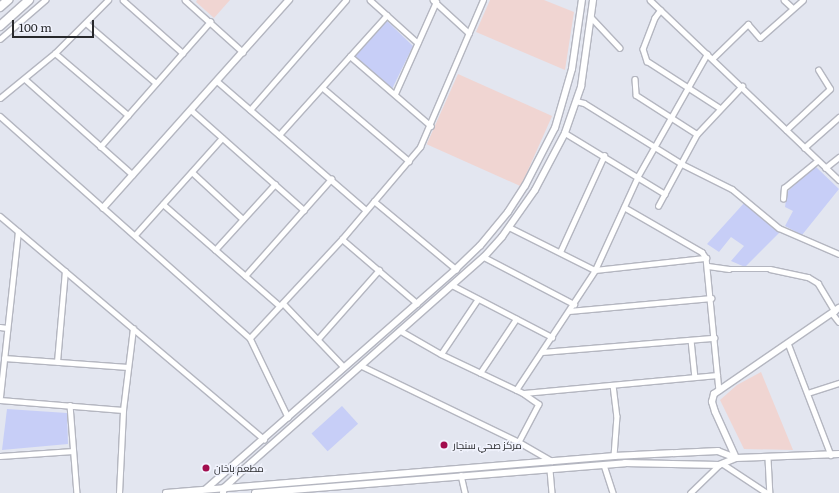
<!DOCTYPE html>
<html>
<head>
<meta charset="utf-8">
<style>
	body { margin:0 }
	#map { position:relative; width:839px; height:493px; overflow:hidden; background:#e3e6f0; font-family:Literata,Cairo,serif }
	div>[style] { position:absolute }
	[style*='--x'] { left:calc(var(--x)*1px); top:calc(var(--y)*1px); width:calc(var(--w)*1px); rotate:calc(var(--a)*1deg) }
	.education>* { inset:0; background:#f0d5d2; transform-origin:0 0 }
	.green>* { inset:0; background:#c7cef7; transform-origin:0 0 }
	.roads { filter:drop-shadow(1px 0 #b4b6c0) drop-shadow(-1px 0 #b4b6c0) drop-shadow(0 1px #b4b6c0) drop-shadow(0 -1px #b4b6c0) }
	.minor>* { height:4.5px; margin:-2.25px; padding:0 2.25px; transform-origin:2.25px; border-radius:2.25px; background:#fff }
	.tertiary>* { height:5.5px; margin:-2.75px; padding:0 2.75px; transform-origin:2.75px; border-radius:2.75px; background:#fff }
	.trunk>* { height:8px; margin:-4px; padding:0 4px; transform-origin:4px; border-radius:4px; background:#fff }
	.dots>* { width:11px; height:11px; translate:-50% -50%; box-sizing:border-box; border:2px solid #f1f3fd; border-radius:50% }
	span { translate:-50% -50%; white-space:nowrap; text-align:center; line-height:1.15; -webkit-text-stroke:3px #f1f3fd; paint-order:stroke }
	.poi-label { font-size:10px; color:#27282b }
	.left { translate:0 -50%; text-align:left }
	.scale { position:absolute; left:12px; top:20px; width:82px; height:18px; box-sizing:border-box; border:2px solid #27282b; border-top:0; padding-left:5px; font-size:12px; line-height:14px; white-space:nowrap; color:#27282b; -webkit-text-stroke:3px #f1f3fd; paint-order:stroke }
</style>
</head>
<body>
<div id="map">
	<div class="education">
		<div style="clip-path:polygon(197px 0,230px 0,214px 18px,196px 2px)"></div>
		<div style="clip-path:polygon(490px 0,544px 0,574px 12px,565px 70px,476px 32px)"></div>
		<div style="left:458px;top:74px;width:103px;height:77px;rotate:24deg"></div>
		<div style="clip-path:polygon(761px 372px,793px 450px,744px 449px,720px 400px,737px 385px)"></div>
	</div>
	<div class="green">
		<div style="clip-path:polygon(387px 21px,413px 46px,392px 89px,355px 56px)"></div>
		<div style="clip-path:polygon(815px 166px,839px 189px,802px 235px,785px 226px,793px 211px,785px 207px,787px 192px)"></div>
		<div style="clip-path:polygon(745px 202px,780px 232px,745px 267px,731px 261px,744px 246px,731px 237px,719px 252px,707px 244px)"></div>
		<div style="left:342px;top:406px;width:24px;height:41px;rotate:48deg"></div>
		<div style="clip-path:polygon(7px 409px,67px 413px,68px 444px,2px 450px)"></div>
	</div>
	<div class="roads">
		<div class="minor">
			<div style="--x:123;--y:0;--w:80;--a:41.5"></div>
			<div style="--x:185;--y:0;--w:78;--a:41.9"></div>
			<div style="--x:370;--y:0;--w:64;--a:41.9"></div>
			<div style="--x:433;--y:0;--w:49;--a:42.5"></div>
			<div style="--x:650;--y:0;--w:261;--a:43.6"></div>
			<div style="--x:784;--y:0;--w:12;--a:42"></div>
			<div style="--x:661;--y:10;--w:10;--a:127"></div>
			<div style="--x:655;--y:18;--w:33;--a:111"></div>
			<div style="--x:643;--y:49;--w:13;--a:72"></div>
			<div style="--x:647;--y:61;--w:87;--a:32.8"></div>
			<div style="--x:591;--y:17;--w:42;--a:46.9"></div>
			<div style="--x:86;--y:23;--w:92;--a:40.6"></div>
			<div style="--x:0;--y:39;--w:60;--a:-40.9"></div>
			<div style="--x:55;--y:53;--w:96;--a:40.3"></div>
			<div style="--x:350;--y:56;--w:107;--a:40.8"></div>
			<div style="--x:712;--y:59;--w:50;--a:-44.2"></div>
			<div style="--x:748;--y:24;--w:18;--a:49"></div>
			<div style="--x:760;--y:38;--w:57;--a:-41.5"></div>
			<div style="--x:25;--y:79;--w:144;--a:41.6"></div>
			<div style="--x:635;--y:79;--w:16;--a:86"></div>
			<div style="--x:636;--y:95;--w:72;--a:32.6"></div>
			<div style="--x:217;--y:81;--w:197;--a:40.9"></div>
			<div style="--x:323;--y:88;--w:113;--a:40.3"></div>
			<div style="--x:395;--y:94;--w:101;--a:-66"></div>
			<div style="--x:0;--y:98;--w:71;--a:-39.3"></div>
			<div style="--x:55;--y:53;--w:75;--a:-45"></div>
			<div style="--x:576;--y:101;--w:8;--a:14"></div>
			<div style="--x:584;--y:103;--w:115;--a:31.9"></div>
			<div style="--x:682;--y:164;--w:56;--a:26.6"></div>
			<div style="--x:732;--y:189;--w:61;--a:39.7"></div>
			<div style="--x:779;--y:228;--w:65;--a:23.4"></div>
			<div style="--x:191;--y:110;--w:151;--a:41.5"></div>
			<div style="--x:250;--y:110;--w:146;--a:-48.9"></div>
			<div style="--x:0;--y:116;--w:334;--a:41.6"></div>
			<div style="--x:250;--y:338;--w:88;--a:64.3"></div>
			<div style="--x:786;--y:130;--w:60;--a:-43"></div>
			<div style="--x:830;--y:89;--w:22;--a:-122"></div>
			<div style="--x:565;--y:133;--w:117;--a:31.4"></div>
			<div style="--x:279;--y:135;--w:161;--a:-48"></div>
			<div style="--x:100;--y:147;--w:167;--a:-48.7"></div>
			<div style="--x:804;--y:148;--w:47;--a:-41.5"></div>
			<div style="--x:825;--y:168;--w:18;--a:-38"></div>
			<div style="--x:192;--y:172;--w:69;--a:42.7"></div>
			<div style="--x:783;--y:199;--w:11;--a:-85"></div>
			<div style="--x:784;--y:188;--w:43;--a:-39.3"></div>
			<div style="--x:374;--y:201;--w:107;--a:39.7"></div>
			<div style="--x:163;--y:204;--w:155;--a:41.1"></div>
			<div style="--x:658;--y:206;--w:82;--a:-61.6"></div>
			<div style="--x:697;--y:134;--w:66;--a:-46.8"></div>
			<div style="--x:624;--y:207;--w:90;--a:30"></div>
			<div style="--x:702;--y:252;--w:7;--a:56"></div>
			<div style="--x:0;--y:216;--w:346;--a:40.2"></div>
			<div style="--x:509;--y:227;--w:96;--a:26.6"></div>
			<div style="--x:595;--y:270;--w:112;--a:-6.2"></div>
			<div style="--x:706;--y:258;--w:133;--a:84.4"></div>
			<div style="--x:135;--y:235;--w:130;--a:-48.1"></div>
			<div style="--x:342;--y:239;--w:99;--a:40.5"></div>
			<div style="--x:215;--y:250;--w:89;--a:-47.7"></div>
			<div style="--x:560;--y:252;--w:106;--a:-65.4"></div>
			<div style="--x:484;--y:257;--w:102;--a:27.6"></div>
			<div style="--x:708;--y:266;--w:21;--a:8"></div>
			<div style="--x:729;--y:269;--w:41;--a:0"></div>
			<div style="--x:770;--y:269;--w:39;--a:12"></div>
			<div style="--x:808;--y:277;--w:12;--a:31"></div>
			<div style="--x:818;--y:283;--w:33;--a:59"></div>
			<div style="--x:245;--y:276;--w:130;--a:-48.4"></div>
			<div style="--x:452;--y:285;--w:113;--a:27.5"></div>
			<div style="--x:283;--y:303;--w:88;--a:46.4"></div>
			<div style="--x:569;--y:311;--w:143;--a:-5.2"></div>
			<div style="--x:832;--y:313;--w:11;--a:52"></div>
			<div style="--x:0;--y:327;--w:7;--a:8"></div>
			<div style="--x:401;--y:331;--w:46;--a:29.9"></div>
			<div style="--x:441;--y:354;--w:91;--a:25.4"></div>
			<div style="--x:523;--y:393;--w:19;--a:35"></div>
			<div style="--x:539;--y:404;--w:43;--a:117.8"></div>
			<div style="--x:250;--y:338;--w:135;--a:-47.1"></div>
			<div style="--x:342;--y:239;--w:121;--a:-49.7"></div>
			<div style="--x:420;--y:147;--w:160;--a:-66.8"></div>
			<div style="--x:318;--y:339;--w:92;--a:-48.5"></div>
			<div style="--x:691;--y:340;--w:37;--a:84"></div>
			<div style="--x:788;--y:343;--w:120;--a:69"></div>
			<div style="--x:542;--y:352;--w:173;--a:-4.7"></div>
			<div style="--x:441;--y:354;--w:66;--a:-56.1"></div>
			<div style="--x:4;--y:358;--w:124;--a:4.2"></div>
			<div style="--x:57;--y:362;--w:91;--a:-85"></div>
			<div style="--x:362;--y:366;--w:174;--a:25.8"></div>
			<div style="--x:519;--y:442;--w:38;--a:30"></div>
			<div style="--x:480;--y:373;--w:65;--a:-56.3"></div>
			<div style="--x:613;--y:385;--w:31;--a:83"></div>
			<div style="--x:617;--y:416;--w:40;--a:94.3"></div>
			<div style="--x:516;--y:390;--w:144;--a:-56.6"></div>
			<div style="--x:595;--y:270;--w:103;--a:-65.4"></div>
			<div style="--x:638;--y:176;--w:140;--a:-60.5"></div>
			<div style="--x:524;--y:393;--w:194;--a:-5.3"></div>
			<div style="--x:808;--y:393;--w:33;--a:-18"></div>
			<div style="--x:0;--y:397;--w:166;--a:-83.8"></div>
			<div style="--x:0;--y:400;--w:123;--a:4.6"></div>
			<div style="--x:70;--y:405;--w:88;--a:85.5"></div>
			<div style="--x:0;--y:456;--w:73;--a:-3.9"></div>
			<div style="--x:768;--y:458;--w:35;--a:87"></div>
			<div style="--x:723;--y:464;--w:53;--a:33.4"></div>
			<div style="--x:604;--y:465;--w:29;--a:72"></div>
			<div style="--x:550;--y:470;--w:23;--a:85"></div>
			<div style="--x:461;--y:475;--w:18;--a:77"></div>
			<div style="--x:119;--y:493;--w:83;--a:-87.2"></div>
			<div style="--x:123;--y:410;--w:82;--a:-83"></div>
			<div style="--x:690;--y:493;--w:40;--a:-44"></div>
		</div>
		<div class="tertiary">
			<div style="--x:103;--y:208;--w:279;--a:-48.2"></div>
			<div style="--x:735;--y:456;--w:48;--a:-114.4"></div>
			<div style="--x:715;--y:412;--w:10;--a:-107"></div>
			<div style="--x:712;--y:402;--w:8;--a:-76"></div>
			<div style="--x:714;--y:394;--w:152;--a:-34.5"></div>
			<div style="--x:206;--y:489;--w:333;--a:-41.3"></div>
			<div style="--x:456;--y:269;--w:33;--a:-44"></div>
			<div style="--x:480;--y:246;--w:44;--a:-50.5"></div>
			<div style="--x:508;--y:212;--w:31;--a:-57"></div>
			<div style="--x:525;--y:186;--w:65;--a:-62.7"></div>
			<div style="--x:555;--y:128;--w:61;--a:-73.9"></div>
			<div style="--x:572;--y:69;--w:70;--a:-81.8"></div>
			<div style="--x:166;--y:493;--w:450;--a:-4.7"></div>
			<div style="--x:614;--y:456;--w:104;--a:-2.8"></div>
			<div style="--x:718;--y:451;--w:19;--a:21"></div>
			<div style="--x:223;--y:493;--w:5;--a:-79"></div>
			<div style="--x:224;--y:488;--w:26;--a:-43"></div>
			<div style="--x:243;--y:470;--w:322;--a:-41.5"></div>
			<div style="--x:484;--y:257;--w:27;--a:-48"></div>
			<div style="--x:502;--y:237;--w:57;--a:-54.9"></div>
			<div style="--x:535;--y:190;--w:64;--a:-62.2"></div>
			<div style="--x:565;--y:133;--w:49;--a:-70.8"></div>
			<div style="--x:581;--y:87;--w:88;--a:-82.1"></div>
			<div style="--x:255;--y:493;--w:371;--a:-4.6"></div>
			<div style="--x:625;--y:463;--w:94;--a:1.2"></div>
			<div style="--x:719;--y:465;--w:18;--a:-22"></div>
			<div style="--x:736;--y:458;--w:103;--a:-2.2"></div>
		</div>
		<div class="trunk">
			<div style="--x:0;--y:7;--w:11;--a:-41"></div>
			<div style="--x:0;--y:26;--w:39;--a:-42"></div>
		</div>
	</div>
	<div class="dots">
		<div style="left:444px;top:445px;background:#a20d4e"></div>
		<div style="left:206px;top:468px;background:#a20d4e"></div>
	</div>
	<div class="poi-label">
		<span class="left" style="left:453px;top:445px">مركز صحي سنجار</span>
		<span class="left" style="left:214px;top:468px">مطعم باخان</span>
	</div>
	<div class="scale">100 m</div>
</div>
</body>
</html>
